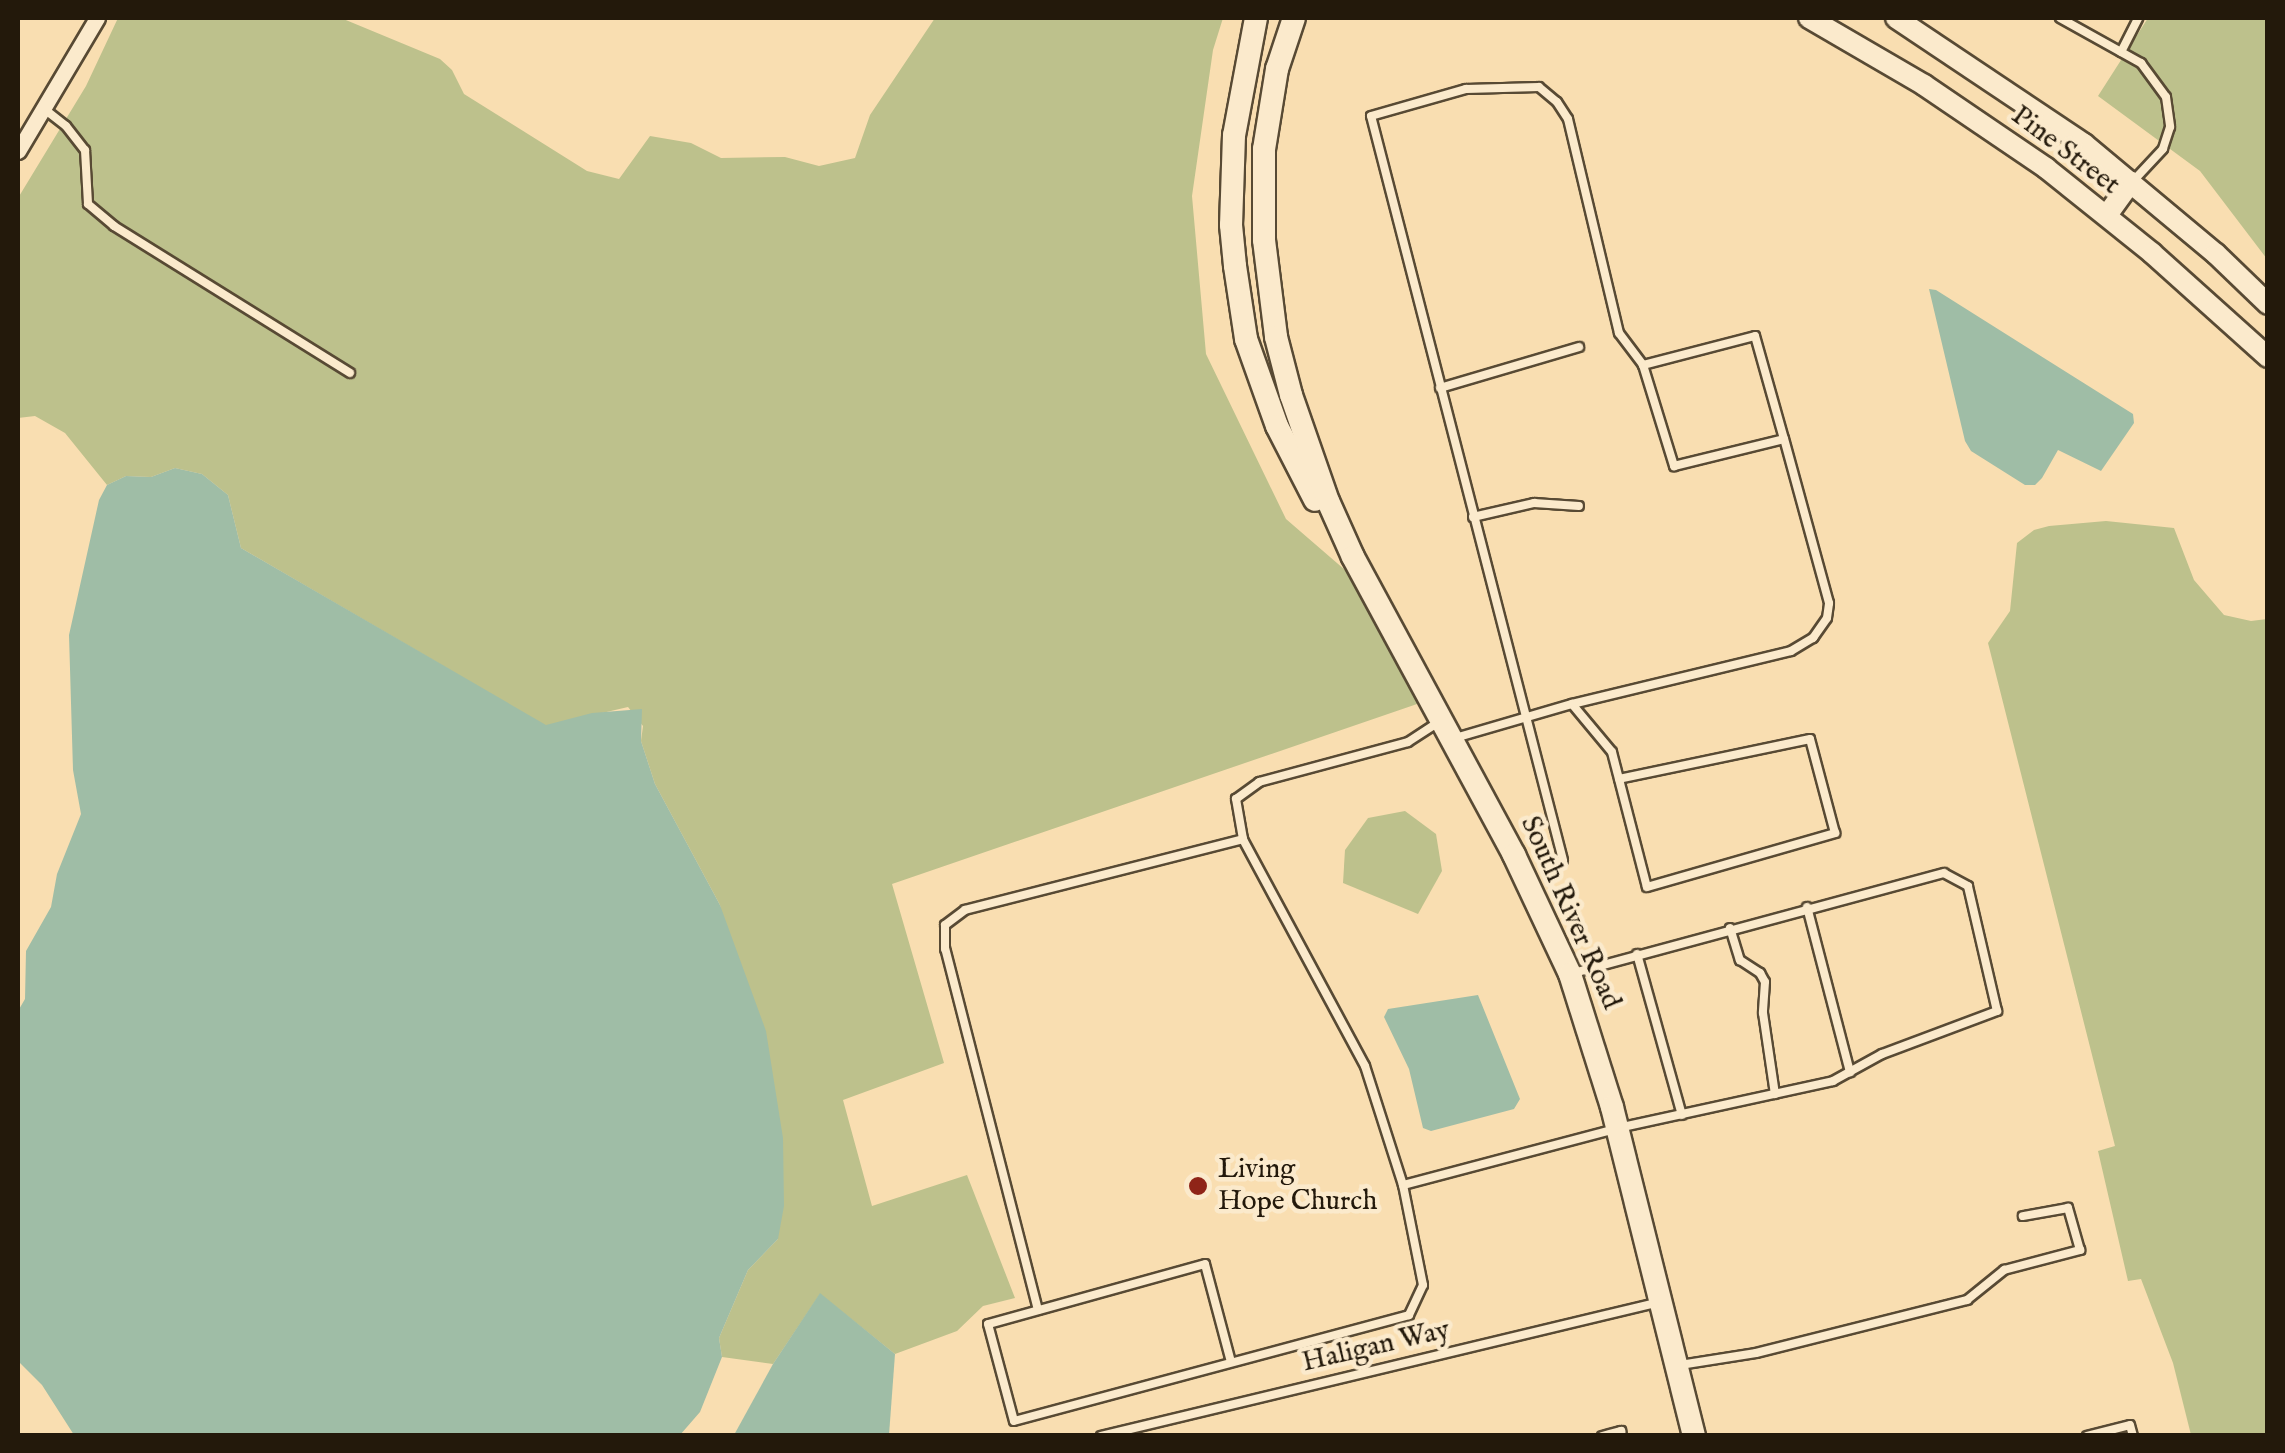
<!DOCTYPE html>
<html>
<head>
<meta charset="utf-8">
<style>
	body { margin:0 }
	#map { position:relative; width:2285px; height:1453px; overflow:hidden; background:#f9deb1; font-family:"IM FELL English",serif }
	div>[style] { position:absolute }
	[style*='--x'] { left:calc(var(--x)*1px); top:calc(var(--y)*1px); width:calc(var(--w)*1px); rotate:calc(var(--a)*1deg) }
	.green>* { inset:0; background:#bdc18c }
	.water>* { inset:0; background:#9fbda6 }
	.roads { filter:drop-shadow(2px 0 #584a34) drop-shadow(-2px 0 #584a34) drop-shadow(0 2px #584a34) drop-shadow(0 -2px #584a34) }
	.service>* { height:8px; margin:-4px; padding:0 4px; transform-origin:4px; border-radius:4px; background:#fbeacc }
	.minor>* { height:15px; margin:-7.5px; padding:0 7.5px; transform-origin:7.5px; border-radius:7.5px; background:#fbeacc }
	.tertiary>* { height:20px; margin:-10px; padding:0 10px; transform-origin:10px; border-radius:10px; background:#fbeacc }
	.secondary>* { height:22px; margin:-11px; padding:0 11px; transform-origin:11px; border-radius:11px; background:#fbeacc }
	.dots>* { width:28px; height:28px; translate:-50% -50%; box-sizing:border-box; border:5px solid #fbeacc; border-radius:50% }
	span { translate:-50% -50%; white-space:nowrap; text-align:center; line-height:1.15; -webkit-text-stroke:9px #fbeacc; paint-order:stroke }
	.street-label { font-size:28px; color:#23190b }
	.poi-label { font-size:28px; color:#23190b }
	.left { translate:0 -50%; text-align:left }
	.frame { position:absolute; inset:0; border:20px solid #23190b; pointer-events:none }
</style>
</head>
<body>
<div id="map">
	<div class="green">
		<div style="clip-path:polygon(118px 18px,341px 18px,440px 59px,452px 70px,464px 94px,587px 171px,619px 179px,650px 136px,691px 143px,721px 158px,785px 157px,819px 166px,855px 158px,870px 115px,935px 18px,1223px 18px,1213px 50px,1192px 196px,1206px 354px,1286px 519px,1352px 576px,1420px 703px,892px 884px,944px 1063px,843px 1100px,872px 1206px,967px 1175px,1015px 1298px,983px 1306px,957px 1331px,895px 1354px,820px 1294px,773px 1364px,722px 1357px,719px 1338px,748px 1270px,778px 1239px,720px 905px,655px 784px,641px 741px,643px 726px,628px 707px,546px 726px,241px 548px,228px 495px,202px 474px,175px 468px,151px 477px,126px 476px,107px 485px,65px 433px,35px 416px,18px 418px,18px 198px,86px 86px)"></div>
		<div style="clip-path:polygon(2148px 18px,2267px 18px,2267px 259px,2200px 171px,2098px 96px)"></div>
		<div style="clip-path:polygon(2106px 521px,2174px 528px,2194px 580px,2224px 615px,2251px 621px,2267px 619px,2267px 1435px,2191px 1435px,2173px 1363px,2141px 1279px,2128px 1281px,2098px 1151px,2115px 1146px,1988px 643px,2010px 611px,2017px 543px,2034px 530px,2049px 526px)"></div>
		<div style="clip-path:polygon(1405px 811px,1436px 834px,1442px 871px,1418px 914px,1343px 883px,1345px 850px,1368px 818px)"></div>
	</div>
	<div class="water">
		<div style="clip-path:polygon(1929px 289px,1936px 290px,2133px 414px,2134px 423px,2101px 471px,2058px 450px,2042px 478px,2035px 485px,2025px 485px,1971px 451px,1965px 441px)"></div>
		<div style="clip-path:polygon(175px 468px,202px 474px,228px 495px,241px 548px,546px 725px,592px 713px,642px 709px,641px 741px,655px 784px,720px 905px,766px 1031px,783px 1138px,784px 1206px,778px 1239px,748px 1270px,719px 1338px,722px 1357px,700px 1412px,680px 1435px,74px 1435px,42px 1385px,18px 1361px,18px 1011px,25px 999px,26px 951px,51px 907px,57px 874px,81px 814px,73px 770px,69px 635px,99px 500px,107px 485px,126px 476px,151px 477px)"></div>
		<div style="clip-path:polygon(1478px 995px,1520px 1099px,1514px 1109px,1431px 1131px,1423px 1128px,1409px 1069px,1384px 1017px,1388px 1009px)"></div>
		<div style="clip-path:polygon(820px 1293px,895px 1354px,889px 1435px,734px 1435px,773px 1364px)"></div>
	</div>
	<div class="roads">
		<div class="service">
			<div style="--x:2060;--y:18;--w:93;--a:29.1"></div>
			<div style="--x:2141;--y:63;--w:42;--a:53.7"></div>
			<div style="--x:2166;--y:97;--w:30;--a:82"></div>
			<div style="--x:2170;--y:127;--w:23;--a:108"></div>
			<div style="--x:2163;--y:149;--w:42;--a:133.1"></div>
			<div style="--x:2121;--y:52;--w:38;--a:-63"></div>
			<div style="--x:43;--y:108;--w:29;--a:38"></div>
			<div style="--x:66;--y:126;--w:31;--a:52"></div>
			<div style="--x:85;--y:150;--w:54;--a:86.8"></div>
			<div style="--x:88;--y:204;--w:34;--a:40"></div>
			<div style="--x:114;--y:226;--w:278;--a:31.9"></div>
			<div style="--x:1440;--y:388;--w:145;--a:-16.4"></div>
			<div style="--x:1473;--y:517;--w:63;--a:-12.9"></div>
			<div style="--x:1534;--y:503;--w:45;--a:3.8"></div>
			<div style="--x:1572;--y:704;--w:225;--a:-13.6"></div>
			<div style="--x:1791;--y:651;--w:26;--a:-31"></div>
			<div style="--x:1813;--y:638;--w:24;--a:-55"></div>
			<div style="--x:1827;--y:618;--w:15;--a:-82"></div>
			<div style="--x:1829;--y:603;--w:170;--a:-105.3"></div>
			<div style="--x:1784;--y:439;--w:107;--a:-105.7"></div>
			<div style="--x:1755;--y:336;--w:116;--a:165.5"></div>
			<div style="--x:1643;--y:365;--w:106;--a:72.9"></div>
			<div style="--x:1674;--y:466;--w:113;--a:-13.8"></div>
			<div style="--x:1455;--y:738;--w:122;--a:-16.2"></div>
			<div style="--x:1572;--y:704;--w:62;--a:50.2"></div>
			<div style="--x:1612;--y:752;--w:139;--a:75.5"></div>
			<div style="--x:1647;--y:887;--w:196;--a:-16"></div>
			<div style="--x:1835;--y:833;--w:97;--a:-104.9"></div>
			<div style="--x:1810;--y:739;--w:195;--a:168.2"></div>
			<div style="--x:1563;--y:860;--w:768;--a:-104.47"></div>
			<div style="--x:1371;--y:116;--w:99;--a:-15.9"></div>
			<div style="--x:1466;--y:89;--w:73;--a:-1.6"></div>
			<div style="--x:1539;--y:87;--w:23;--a:40"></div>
			<div style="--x:1557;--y:102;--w:20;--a:57"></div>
			<div style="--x:1568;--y:119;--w:220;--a:76.6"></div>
			<div style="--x:1619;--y:333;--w:40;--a:53"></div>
			<div style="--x:1807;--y:907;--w:171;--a:75.4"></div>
			<div style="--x:1730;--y:928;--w:34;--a:73"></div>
			<div style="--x:1740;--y:960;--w:24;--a:33"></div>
			<div style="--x:1760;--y:973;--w:10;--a:61"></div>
			<div style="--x:1765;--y:982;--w:31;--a:94"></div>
			<div style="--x:1763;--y:1013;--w:82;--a:81.6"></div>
			<div style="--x:1637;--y:954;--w:167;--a:74.4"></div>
			<div style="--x:1403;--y:1185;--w:222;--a:-14.8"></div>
			<div style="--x:1618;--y:1128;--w:220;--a:-12.3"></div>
			<div style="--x:1833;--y:1081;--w:56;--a:-28.9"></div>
			<div style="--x:1882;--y:1054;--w:123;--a:-20.5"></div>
			<div style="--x:1997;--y:1011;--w:128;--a:-103.1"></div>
			<div style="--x:1968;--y:886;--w:27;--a:-152"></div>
			<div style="--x:1944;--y:873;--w:383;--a:164.9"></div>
			<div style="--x:1038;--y:1310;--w:373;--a:-104.4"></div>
			<div style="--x:945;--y:949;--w:24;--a:-90"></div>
			<div style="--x:945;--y:925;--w:25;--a:-37"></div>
			<div style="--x:965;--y:910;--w:287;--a:-14.3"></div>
			<div style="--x:1231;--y:1362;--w:101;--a:-104.9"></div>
			<div style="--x:1205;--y:1264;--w:225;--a:164.5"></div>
			<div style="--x:988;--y:1324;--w:100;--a:75"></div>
			<div style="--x:1014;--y:1421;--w:409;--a:-15"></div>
			<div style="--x:1409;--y:1315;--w:33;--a:-65"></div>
			<div style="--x:1423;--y:1285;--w:102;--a:-101.3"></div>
			<div style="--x:1403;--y:1185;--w:125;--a:-107.7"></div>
			<div style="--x:1365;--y:1066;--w:258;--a:-118.3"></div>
			<div style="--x:1243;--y:839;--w:41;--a:-99.9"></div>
			<div style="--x:1236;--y:799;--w:29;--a:-36"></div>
			<div style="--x:1259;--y:782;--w:154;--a:-15"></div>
			<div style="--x:1408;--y:742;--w:35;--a:-33"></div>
			<div style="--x:1680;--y:1365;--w:77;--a:-9"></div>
			<div style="--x:1756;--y:1353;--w:218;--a:-14.1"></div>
			<div style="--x:1967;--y:1300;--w:48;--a:-39"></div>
			<div style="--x:2004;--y:1270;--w:79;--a:-14.7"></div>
			<div style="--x:2080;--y:1250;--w:44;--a:-105.9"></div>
			<div style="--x:2068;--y:1208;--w:46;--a:169.9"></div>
			<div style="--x:1101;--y:1436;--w:571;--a:-13.48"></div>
			<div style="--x:1602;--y:1436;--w:20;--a:-15"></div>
			<div style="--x:1621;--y:1431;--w:5;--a:79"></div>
			<div style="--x:2087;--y:1436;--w:44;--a:-14.3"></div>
			<div style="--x:2130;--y:1425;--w:11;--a:75"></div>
		</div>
		<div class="minor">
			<div style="--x:18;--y:151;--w:155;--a:-59.3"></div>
		</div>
		<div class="tertiary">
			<div style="--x:1809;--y:18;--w:133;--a:30.2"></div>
			<div style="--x:1924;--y:85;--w:148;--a:34.2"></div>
			<div style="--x:2046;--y:168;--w:136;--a:38.7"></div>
			<div style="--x:2152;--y:253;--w:156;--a:41.9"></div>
			<div style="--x:1896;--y:18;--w:226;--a:33.8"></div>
			<div style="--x:2084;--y:144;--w:172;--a:39.8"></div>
			<div style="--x:2216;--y:254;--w:72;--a:43.9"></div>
			<div style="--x:2107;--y:215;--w:41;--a:-54"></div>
		</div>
		<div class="secondary">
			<div style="--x:1256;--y:18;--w:119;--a:100.6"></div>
			<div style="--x:1234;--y:135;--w:90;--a:91.9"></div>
			<div style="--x:1231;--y:225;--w:41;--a:84.4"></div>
			<div style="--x:1235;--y:266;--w:74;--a:81.4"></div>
			<div style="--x:1246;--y:339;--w:92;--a:70.4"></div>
			<div style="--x:1277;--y:426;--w:83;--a:62.8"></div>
			<div style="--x:1294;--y:18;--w:54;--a:108.4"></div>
			<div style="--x:1277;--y:69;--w:81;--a:99.2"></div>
			<div style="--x:1264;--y:149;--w:91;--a:90"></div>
			<div style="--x:1264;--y:240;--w:98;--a:82.9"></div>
			<div style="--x:1276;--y:337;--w:60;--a:75.5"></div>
			<div style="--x:1291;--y:395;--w:112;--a:70.8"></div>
			<div style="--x:1328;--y:501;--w:61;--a:65.9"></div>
			<div style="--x:1353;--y:557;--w:339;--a:61.6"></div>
			<div style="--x:1514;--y:855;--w:132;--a:64.8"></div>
			<div style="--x:1570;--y:974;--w:139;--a:72.5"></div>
			<div style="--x:1612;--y:1107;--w:339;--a:76"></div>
		</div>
	</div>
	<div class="dots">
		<div style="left:1198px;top:1186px;background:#8f2418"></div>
	</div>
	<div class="street-label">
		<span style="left:2065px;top:151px;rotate:37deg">Pine Street</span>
		<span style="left:1570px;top:913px;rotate:66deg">South River Road</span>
		<span style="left:1376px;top:1347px;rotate:-13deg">Haligan Way</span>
	</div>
	<div class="poi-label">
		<span class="left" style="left:1218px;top:1186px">Living<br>Hope Church</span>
	</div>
	<div class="frame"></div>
</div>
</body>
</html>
